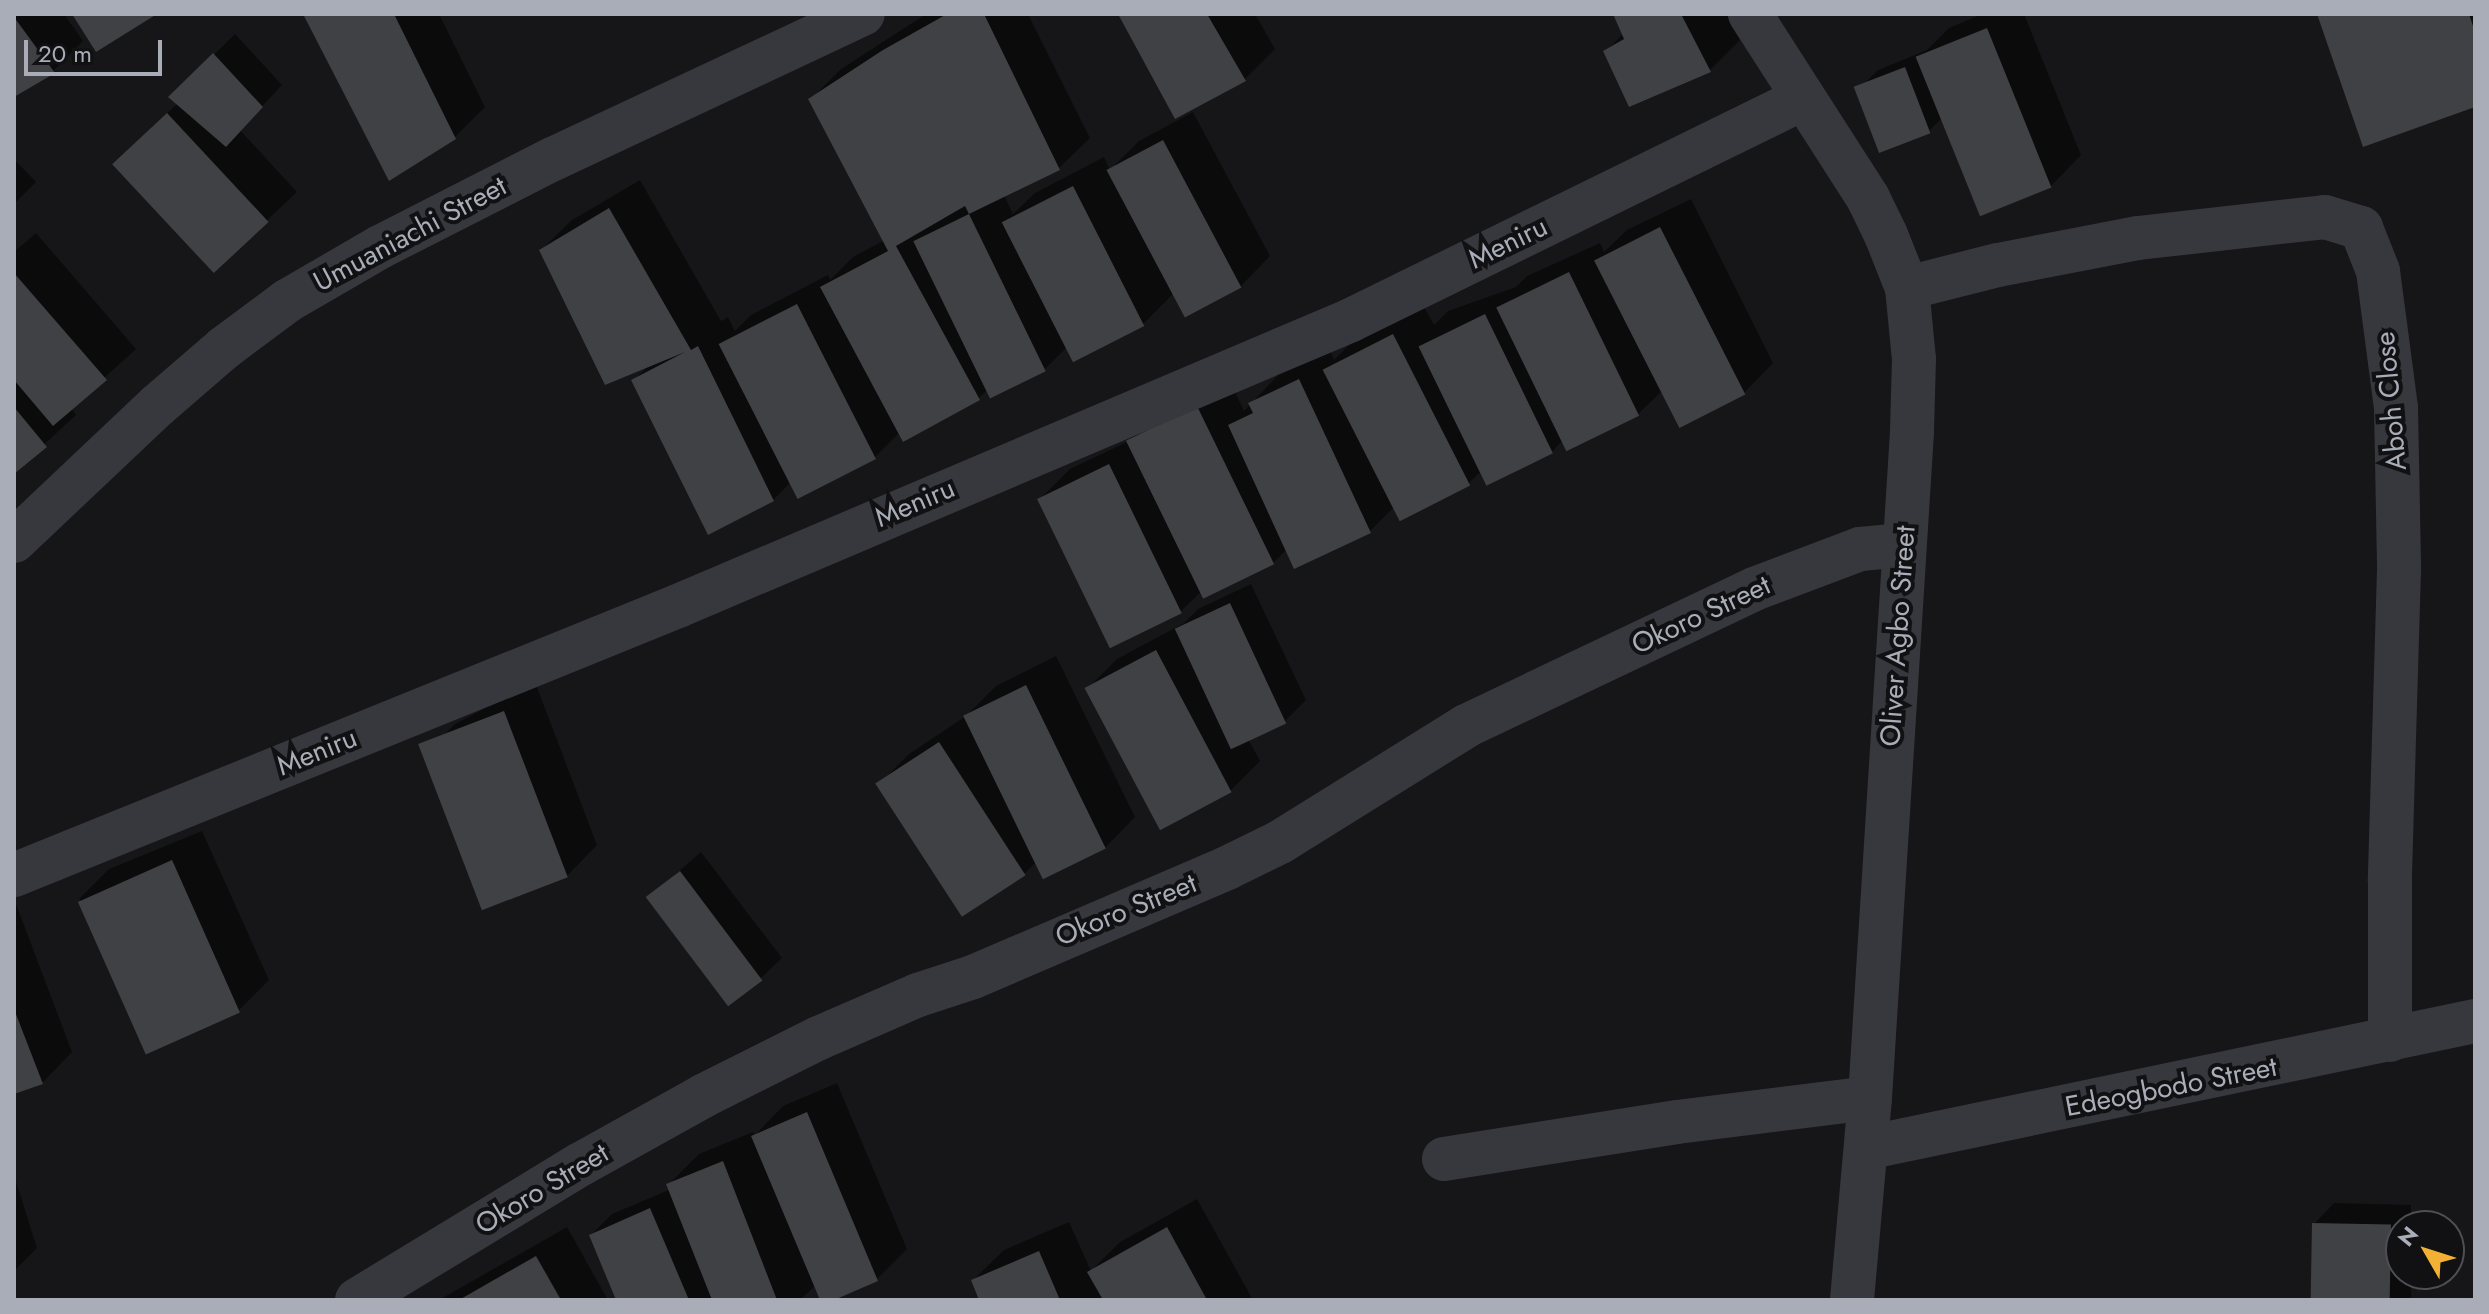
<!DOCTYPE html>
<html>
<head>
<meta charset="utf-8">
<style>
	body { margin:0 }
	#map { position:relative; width:2489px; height:1314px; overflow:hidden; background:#161618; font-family:Jost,sans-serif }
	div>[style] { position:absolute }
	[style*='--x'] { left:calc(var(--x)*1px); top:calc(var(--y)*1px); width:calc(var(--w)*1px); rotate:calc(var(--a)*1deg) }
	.shadow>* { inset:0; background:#0007 }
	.building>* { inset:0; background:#404145; transform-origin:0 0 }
	.street>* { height:44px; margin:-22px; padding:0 22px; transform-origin:22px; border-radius:22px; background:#37383d }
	span { translate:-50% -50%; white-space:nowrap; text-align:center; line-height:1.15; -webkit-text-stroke:8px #111113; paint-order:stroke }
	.street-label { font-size:28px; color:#a8adb8 }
	.frame { position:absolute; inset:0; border:16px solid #a8adb8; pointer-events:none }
	.north { position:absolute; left:2385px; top:1210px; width:80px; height:80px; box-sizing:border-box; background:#111113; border:2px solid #4d4f55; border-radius:50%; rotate:309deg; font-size:22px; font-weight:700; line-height:32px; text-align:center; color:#a8adb8 }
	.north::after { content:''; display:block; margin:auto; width:28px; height:36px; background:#f2b134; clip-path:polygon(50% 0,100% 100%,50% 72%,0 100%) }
	.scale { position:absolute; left:24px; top:40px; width:138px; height:36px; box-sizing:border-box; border:4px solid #a8adb8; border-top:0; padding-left:10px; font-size:24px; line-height:28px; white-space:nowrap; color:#a8adb8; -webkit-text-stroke:6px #111113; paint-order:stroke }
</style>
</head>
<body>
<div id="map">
	<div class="shadow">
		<div style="clip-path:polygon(14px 14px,64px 14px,83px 41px,53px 71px,14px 95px)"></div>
		<div style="clip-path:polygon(305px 14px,439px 14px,485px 107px,455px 137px)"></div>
		<div style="clip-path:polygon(926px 14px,1028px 14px,1090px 138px,1059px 168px,1004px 195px,1013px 214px,1035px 193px,1104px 157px,1110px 170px,1139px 141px,1193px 112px,1270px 256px,1240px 287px,1174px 293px,1143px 324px,1068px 346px,1044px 370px,987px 390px,978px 399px,900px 432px,875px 457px,790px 483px,773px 500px,634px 380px,649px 365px,541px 250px,572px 220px,640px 180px,721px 321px,728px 317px,735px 331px,751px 315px,828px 275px,830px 280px,853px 257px,885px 240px,811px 99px,841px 69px)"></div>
		<div style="clip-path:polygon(1120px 14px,1255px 14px,1275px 49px,1245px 79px,1176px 116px)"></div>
		<div style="clip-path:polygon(1615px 14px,1727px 14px,1740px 40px,1710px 70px,1606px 51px,1624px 33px)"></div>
		<div style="clip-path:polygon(1982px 14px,2024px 14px,2081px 155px,2051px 186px,1941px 119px,1929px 131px,1857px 91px,1878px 70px,1927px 50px,1949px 28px)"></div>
		<div style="clip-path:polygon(2319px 14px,2475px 14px,2475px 105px)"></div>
		<div style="clip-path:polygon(235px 34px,282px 85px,240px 130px,297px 192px,213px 271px,145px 134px,178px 103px,171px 97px)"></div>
		<div style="clip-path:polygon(14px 159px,36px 182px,14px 204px)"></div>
		<div style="clip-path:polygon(1691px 199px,1773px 363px,1743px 394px,1665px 388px,1638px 414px,1566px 447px,1563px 440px,1552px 452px,1478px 474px,1468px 484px,1393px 508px,1370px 531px,1287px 549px,1272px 564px,1202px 591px,1180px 612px,1110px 647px,1039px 500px,1070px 469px,1129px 441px,1159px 410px,1228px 377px,1244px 411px,1280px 373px,1330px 350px,1334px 360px,1354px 340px,1423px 305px,1434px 325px,1448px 311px,1516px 287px,1527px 276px,1600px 243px,1604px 252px,1627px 230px)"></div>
		<div style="clip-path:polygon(36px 233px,136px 349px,71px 408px,76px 415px,14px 472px,14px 252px)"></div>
		<div style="clip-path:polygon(1251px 584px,1306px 700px,1285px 721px,1248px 739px,1260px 761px,1229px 792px,1087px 689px,1117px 659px,1184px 623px,1198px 609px)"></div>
		<div style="clip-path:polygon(1056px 656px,1135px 817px,1105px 848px,1037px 861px,1025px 873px,879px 784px,909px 754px,966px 716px,996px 686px)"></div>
		<div style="clip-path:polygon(535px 682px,597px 845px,567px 876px,425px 754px,455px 724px)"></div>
		<div style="clip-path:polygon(202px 831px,269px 980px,239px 1010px,79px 899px,109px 869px)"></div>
		<div style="clip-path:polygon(701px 852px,782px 958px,761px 978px,648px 898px)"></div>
		<div style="clip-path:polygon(16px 904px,72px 1052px,42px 1083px,14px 1092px)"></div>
		<div style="clip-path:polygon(837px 1083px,907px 1249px,877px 1279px,829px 1300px,822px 1300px,816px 1285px,800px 1300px,618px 1300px,591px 1235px,612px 1214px,671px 1189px,669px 1184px,699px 1154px,753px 1132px,755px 1135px,783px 1106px)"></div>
		<div style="clip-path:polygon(14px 1175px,37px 1248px,14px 1271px)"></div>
		<div style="clip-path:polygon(1197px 1199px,1253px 1300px,982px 1300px,973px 1280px,1004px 1250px,1069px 1222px,1091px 1271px,1120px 1242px)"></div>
		<div style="clip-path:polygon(2334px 1203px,2411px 1205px,2411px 1226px,2401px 1226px,2401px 1274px,2411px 1274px,2411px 1300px,2320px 1300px,2314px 1224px)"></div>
		<div style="clip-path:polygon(567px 1227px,608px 1300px,439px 1300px)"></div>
	</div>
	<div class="building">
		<div style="clip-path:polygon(72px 14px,157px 14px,96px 52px)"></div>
		<div style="clip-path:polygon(303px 14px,394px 14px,456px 139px,389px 181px)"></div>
		<div style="clip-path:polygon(947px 14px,984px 14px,1060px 170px,969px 214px,965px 206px,896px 246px,980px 400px,903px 442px,820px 287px,888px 251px,808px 99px,883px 50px)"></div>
		<div style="clip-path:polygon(1118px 14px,1207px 14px,1246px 81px,1175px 119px)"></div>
		<div style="clip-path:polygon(1613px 14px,1681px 14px,1711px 72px,1629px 107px,1603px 51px,1624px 39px)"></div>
		<div style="clip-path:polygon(2317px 14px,2469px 14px,2475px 32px,2475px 107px,2363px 147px)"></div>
		<div style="clip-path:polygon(14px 17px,55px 73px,14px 97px)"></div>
		<div style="left:1987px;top:28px;width:172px;height:77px;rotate:68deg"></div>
		<div style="clip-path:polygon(213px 53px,263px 107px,226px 147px,168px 97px)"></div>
		<div style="left:1905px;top:67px;width:71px;height:55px;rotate:69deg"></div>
		<div style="left:167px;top:113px;width:149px;height:75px;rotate:47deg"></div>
		<div style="left:1163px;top:140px;width:167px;height:64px;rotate:62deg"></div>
		<div style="left:1073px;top:186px;width:157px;height:80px;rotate:63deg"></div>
		<div style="clip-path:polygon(609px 208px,691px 350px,698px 346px,774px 501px,708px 535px,631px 380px,685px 352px,605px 385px,539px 250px)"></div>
		<div style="left:969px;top:214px;width:175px;height:62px;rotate:64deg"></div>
		<div style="left:1660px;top:227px;width:188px;height:74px;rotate:63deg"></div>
		<div style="left:1569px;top:272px;width:160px;height:81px;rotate:64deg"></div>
		<div style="clip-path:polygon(14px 273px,107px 380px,53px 426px,14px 380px)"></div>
		<div style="left:797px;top:304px;width:174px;height:88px;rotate:63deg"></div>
		<div style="left:1485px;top:314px;width:155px;height:74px;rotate:64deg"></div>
		<div style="left:1393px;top:334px;width:170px;height:79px;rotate:63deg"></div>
		<div style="clip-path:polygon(1299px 379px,1371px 533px,1294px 569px,1228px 425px,1253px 413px,1248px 403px)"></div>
		<div style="left:1197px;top:406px;width:176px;height:79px;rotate:64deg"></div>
		<div style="clip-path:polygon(14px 407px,47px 447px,14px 474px)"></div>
		<div style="left:1109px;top:464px;width:166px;height:80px;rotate:64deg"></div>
		<div style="left:1230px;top:603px;width:133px;height:61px;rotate:65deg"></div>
		<div style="left:1156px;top:650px;width:161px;height:81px;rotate:62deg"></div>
		<div style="left:1026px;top:685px;width:182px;height:70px;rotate:64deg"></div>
		<div style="left:504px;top:711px;width:178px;height:92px;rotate:69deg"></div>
		<div style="left:939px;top:742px;width:159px;height:76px;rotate:57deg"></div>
		<div style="left:172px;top:860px;width:167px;height:103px;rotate:66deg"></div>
		<div style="left:680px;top:871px;width:137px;height:43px;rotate:53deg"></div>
		<div style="clip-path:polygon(14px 1009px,43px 1084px,14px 1094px)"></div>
		<div style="clip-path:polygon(807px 1112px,878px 1281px,834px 1300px,820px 1300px,751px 1136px)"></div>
		<div style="clip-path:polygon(723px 1161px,777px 1300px,712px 1300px,666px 1184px)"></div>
		<div style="clip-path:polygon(650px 1208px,689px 1300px,616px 1300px,589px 1235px)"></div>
		<div style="left:2312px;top:1223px;width:79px;height:77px;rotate:1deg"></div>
		<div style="clip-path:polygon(1167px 1227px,1207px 1300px,1103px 1300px,1087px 1272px)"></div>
		<div style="clip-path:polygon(1039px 1251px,1060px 1300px,979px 1300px,971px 1280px)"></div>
		<div style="clip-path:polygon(536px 1256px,561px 1300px,459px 1300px)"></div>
	</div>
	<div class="street">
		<div style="--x:1750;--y:14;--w:219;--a:57.3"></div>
		<div style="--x:1868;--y:198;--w:41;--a:64.1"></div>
		<div style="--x:1886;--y:235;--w:57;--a:68.4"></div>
		<div style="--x:1907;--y:288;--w:71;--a:84.4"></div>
		<div style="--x:1914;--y:359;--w:73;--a:91.6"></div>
		<div style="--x:1912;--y:432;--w:667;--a:93.61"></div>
		<div style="--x:1870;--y:1098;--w:203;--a:95.1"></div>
		<div style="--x:1907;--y:288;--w:94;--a:-14.2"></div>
		<div style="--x:1998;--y:265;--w:143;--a:-10.9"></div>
		<div style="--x:2138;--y:238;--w:188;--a:-6.4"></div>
		<div style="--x:2325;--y:217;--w:38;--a:17"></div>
		<div style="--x:2361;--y:228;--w:46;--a:68.4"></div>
		<div style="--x:2378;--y:271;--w:138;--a:82.5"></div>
		<div style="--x:2396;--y:408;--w:162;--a:88.9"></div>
		<div style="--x:2399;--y:570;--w:311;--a:91.7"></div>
		<div style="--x:2390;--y:881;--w:159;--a:90"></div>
		<div style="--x:14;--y:541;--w:198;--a:-43.4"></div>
		<div style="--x:158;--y:405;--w:87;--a:-40.8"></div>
		<div style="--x:224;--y:348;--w:79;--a:-36.7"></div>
		<div style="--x:287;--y:301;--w:108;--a:-30.1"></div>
		<div style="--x:380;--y:247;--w:194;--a:-27"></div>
		<div style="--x:553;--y:159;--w:342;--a:-25.1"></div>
		<div style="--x:14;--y:875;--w:716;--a:-22.05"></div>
		<div style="--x:678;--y:606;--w:731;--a:-23.02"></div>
		<div style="--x:1351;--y:320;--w:502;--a:-26.11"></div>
		<div style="--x:1866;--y:1148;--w:622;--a:-11.78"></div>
		<div style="--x:1444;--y:1159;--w:236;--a:-9"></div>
		<div style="--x:1677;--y:1122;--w:194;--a:-7.1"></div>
		<div style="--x:357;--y:1300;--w:262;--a:-31.3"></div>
		<div style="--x:581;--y:1164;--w:140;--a:-29.1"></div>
		<div style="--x:703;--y:1096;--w:130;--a:-26.6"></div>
		<div style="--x:819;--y:1038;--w:108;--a:-23.5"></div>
		<div style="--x:918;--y:995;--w:58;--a:-18.1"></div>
		<div style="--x:973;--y:977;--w:276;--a:-23.2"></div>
		<div style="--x:1227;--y:868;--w:59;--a:-26.1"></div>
		<div style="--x:1280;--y:842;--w:219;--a:-31.9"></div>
		<div style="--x:1466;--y:726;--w:319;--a:-25.4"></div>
		<div style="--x:1754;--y:589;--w:113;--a:-20.7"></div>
		<div style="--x:1860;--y:549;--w:44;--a:-5.2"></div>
	</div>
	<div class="street-label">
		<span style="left:410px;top:234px;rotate:-28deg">Umuaniachi Street</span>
		<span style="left:1508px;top:243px;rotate:-26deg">Meniru</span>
		<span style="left:2391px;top:401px;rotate:-95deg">Aboh Close</span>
		<span style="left:915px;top:503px;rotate:-23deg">Meniru</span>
		<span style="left:1701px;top:615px;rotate:-25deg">Okoro Street</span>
		<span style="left:1898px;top:636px;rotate:-86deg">Oliver Agbo Street</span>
		<span style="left:317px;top:752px;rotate:-22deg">Meniru</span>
		<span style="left:1126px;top:910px;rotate:-22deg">Okoro Street</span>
		<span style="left:2171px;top:1087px;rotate:-11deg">Edeogbodo Street</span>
		<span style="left:542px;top:1189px;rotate:-31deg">Okoro Street</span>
	</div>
	<div class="frame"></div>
	<div class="north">N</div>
	<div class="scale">20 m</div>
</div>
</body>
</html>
